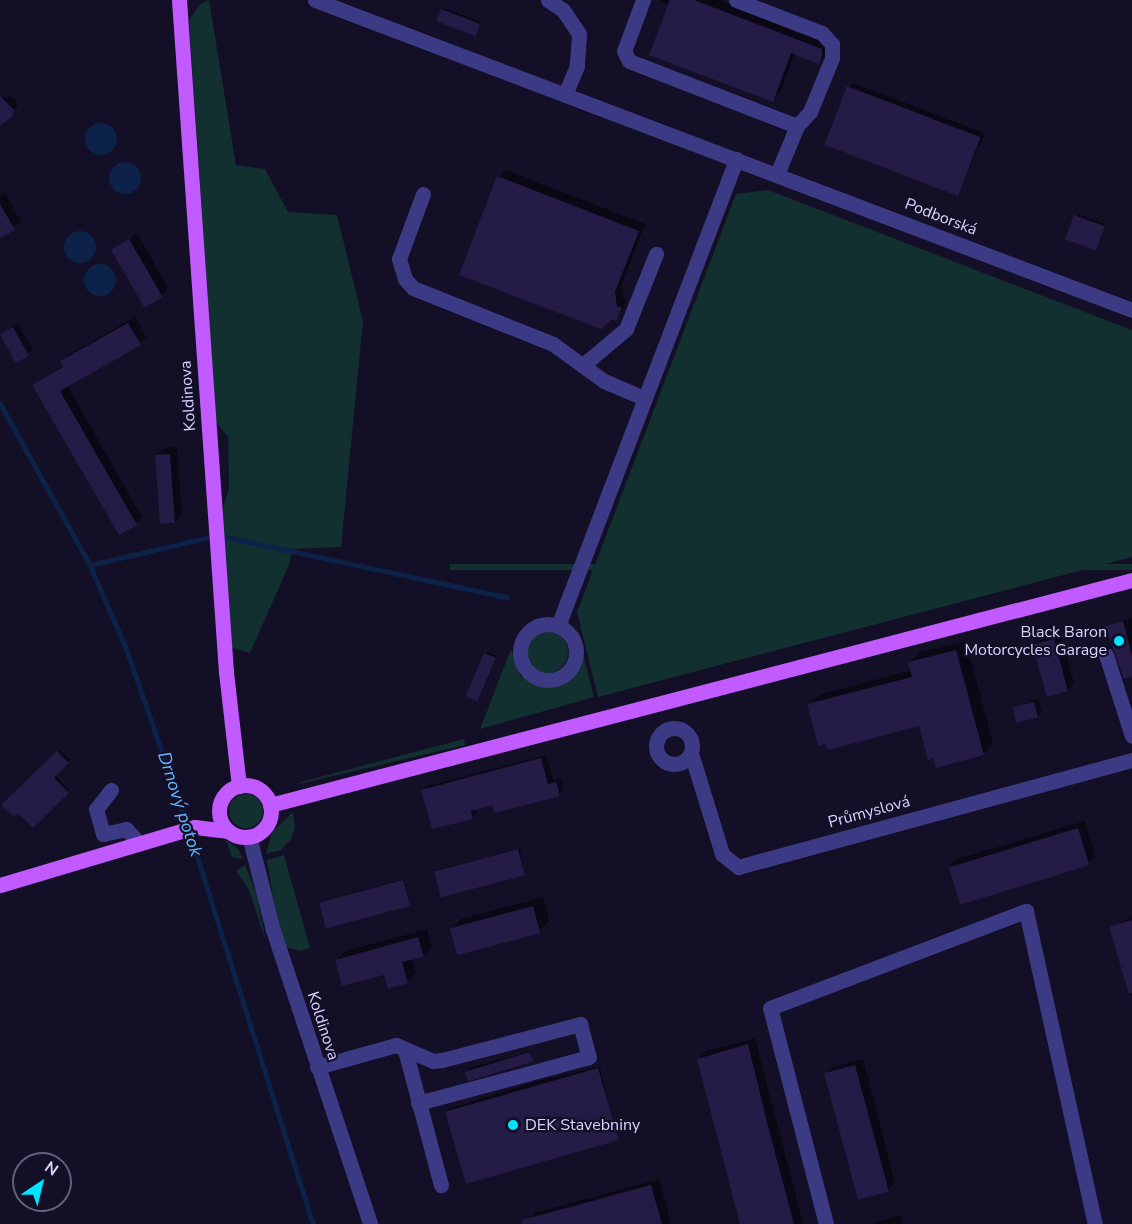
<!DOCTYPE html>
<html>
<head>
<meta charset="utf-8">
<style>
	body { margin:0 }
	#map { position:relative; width:1132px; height:1224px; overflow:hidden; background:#130f26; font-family:"Nunito Sans",sans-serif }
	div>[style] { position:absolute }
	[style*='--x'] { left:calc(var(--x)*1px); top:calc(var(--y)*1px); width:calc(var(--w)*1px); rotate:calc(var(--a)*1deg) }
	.green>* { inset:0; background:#12302f; transform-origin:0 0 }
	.round { border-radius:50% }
	.water>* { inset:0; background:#0c2248 }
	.shadow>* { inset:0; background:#0007; transform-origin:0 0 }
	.stream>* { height:4.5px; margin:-2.25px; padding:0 2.25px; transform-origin:2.25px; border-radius:2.25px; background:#0c2248 }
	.building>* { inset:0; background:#241b47; transform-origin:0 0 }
	.minor>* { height:15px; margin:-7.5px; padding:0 7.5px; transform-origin:7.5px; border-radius:7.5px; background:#3d3a85 }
	.minor>.ring { margin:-7.5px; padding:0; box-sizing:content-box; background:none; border:15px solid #3d3a85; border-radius:50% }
	.major>* { height:15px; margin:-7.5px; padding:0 7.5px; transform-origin:7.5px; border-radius:7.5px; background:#c25bff }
	.major>.ring { margin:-7.5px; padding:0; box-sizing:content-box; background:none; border:15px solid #c25bff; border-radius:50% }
	.dots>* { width:16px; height:16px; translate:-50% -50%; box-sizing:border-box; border:3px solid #130f26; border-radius:50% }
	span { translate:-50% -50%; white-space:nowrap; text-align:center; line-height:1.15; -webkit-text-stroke:4.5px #130f26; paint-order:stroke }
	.street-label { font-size:16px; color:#d9d4ff }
	.poi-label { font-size:16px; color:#d9d4ff }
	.right { translate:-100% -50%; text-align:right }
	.left { translate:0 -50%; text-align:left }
	.water-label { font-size:18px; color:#62b6ff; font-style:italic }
	.north { position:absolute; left:12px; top:1152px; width:60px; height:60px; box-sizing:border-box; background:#130f26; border:2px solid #625e7d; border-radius:50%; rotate:35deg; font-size:16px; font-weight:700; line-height:24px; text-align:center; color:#d9d4ff }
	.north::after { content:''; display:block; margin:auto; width:21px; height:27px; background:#00e5ff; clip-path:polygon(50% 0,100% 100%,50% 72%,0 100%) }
</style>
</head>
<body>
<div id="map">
	<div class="green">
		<div style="clip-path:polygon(209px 0,236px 165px,265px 169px,288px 212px,337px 215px,363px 321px,341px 547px,292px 549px,289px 565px,250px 653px,230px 647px,222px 510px,229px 489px,228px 437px,216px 422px,189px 20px,200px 4px)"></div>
		<div style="clip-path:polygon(768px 190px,1132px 330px,1132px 557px,598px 697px,577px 612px,736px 194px)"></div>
		<div style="left:1132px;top:564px;width:6px;height:682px;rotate:90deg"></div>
		<div class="round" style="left:526px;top:631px;width:42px;height:42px"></div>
		<div style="clip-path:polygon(511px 649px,520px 676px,546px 687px,560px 685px,573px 675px,582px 651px,594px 697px,480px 729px)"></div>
		<div style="clip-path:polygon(464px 739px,465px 745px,299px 784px,301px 782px)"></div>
		<div class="round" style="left:229px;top:794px;width:34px;height:34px"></div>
		<div style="clip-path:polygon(293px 812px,295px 828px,291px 839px,281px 850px,266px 854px,272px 832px)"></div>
		<div style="clip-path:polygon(226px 840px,238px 849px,243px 859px,232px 857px)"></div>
		<div style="clip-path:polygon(284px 855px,310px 948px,300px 951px,286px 947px,274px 903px,267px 860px)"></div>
		<div style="clip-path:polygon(245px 865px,256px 893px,266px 942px,249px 890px,236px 871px)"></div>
	</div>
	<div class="water">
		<div class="round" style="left:85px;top:123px;width:32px;height:32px"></div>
		<div class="round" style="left:109px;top:162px;width:32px;height:32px"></div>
		<div class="round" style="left:64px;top:231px;width:32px;height:32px"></div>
		<div class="round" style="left:84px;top:264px;width:32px;height:32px"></div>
	</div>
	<div class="shadow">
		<div style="clip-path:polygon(658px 0,720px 0,829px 42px,826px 55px,819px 62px,795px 53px,780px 93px,772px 100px,670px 5px)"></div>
		<div style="clip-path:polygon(444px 8px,481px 22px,477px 32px,442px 10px)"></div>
		<div style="clip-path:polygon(853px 83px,985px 133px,958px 194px,848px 87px)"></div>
		<div style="clip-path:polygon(3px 97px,12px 97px,18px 104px,11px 116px,0 120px)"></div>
		<div style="clip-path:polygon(506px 170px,645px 224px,622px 284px,624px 299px,627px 301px,616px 319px,499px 177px)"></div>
		<div style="clip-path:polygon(5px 193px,21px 222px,0 236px,0 196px)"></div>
		<div style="left:1078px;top:214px;width:30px;height:26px;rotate:20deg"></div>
		<div style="clip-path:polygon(137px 233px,168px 288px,161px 296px,113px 250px)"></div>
		<div style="clip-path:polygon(135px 317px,147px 338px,67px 385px,142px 517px,136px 523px,34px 385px,64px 365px,62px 361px,68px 355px)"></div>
		<div style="left:18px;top:324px;width:30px;height:19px;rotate:60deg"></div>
		<div style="clip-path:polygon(177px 447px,182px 514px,175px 522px,157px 456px,164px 448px)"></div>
		<div style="clip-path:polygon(1132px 618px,1132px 675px,1107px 626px)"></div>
		<div style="clip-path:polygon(1061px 633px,1074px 683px,1067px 690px,1035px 645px,1042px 638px)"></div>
		<div style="clip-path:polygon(966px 641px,993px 744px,983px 754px,920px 724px,809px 705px,819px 695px,912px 670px,910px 662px,920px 652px)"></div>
		<div style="clip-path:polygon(487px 652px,497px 656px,480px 698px,485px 654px)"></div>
		<div style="clip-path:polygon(1038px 699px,1042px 712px,1037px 717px,1015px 708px)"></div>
		<div style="clip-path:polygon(60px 750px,70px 760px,55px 775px,69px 790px,33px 826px,18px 811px,4px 805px)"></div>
		<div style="clip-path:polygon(546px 755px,553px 780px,561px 778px,564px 790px,559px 794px,493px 803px,475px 808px,477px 813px,472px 818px,423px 791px,428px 786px)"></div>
		<div style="clip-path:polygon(1085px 821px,1095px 857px,1088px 864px,949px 867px,957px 859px)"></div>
		<div style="clip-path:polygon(520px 848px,524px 874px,436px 872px,437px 870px)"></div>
		<div style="clip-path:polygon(404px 879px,409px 905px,321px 902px,323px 901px)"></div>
		<div style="clip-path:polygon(543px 897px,549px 921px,539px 931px,451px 929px,461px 919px)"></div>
		<div style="clip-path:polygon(1132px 916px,1132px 999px,1111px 928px)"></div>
		<div style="clip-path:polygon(427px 929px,432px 947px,423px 956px,412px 958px,416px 973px,407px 982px,336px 960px,345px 951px)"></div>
		<div style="clip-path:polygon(755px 1038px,803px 1224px,742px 1224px,698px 1059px,706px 1051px)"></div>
		<div style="clip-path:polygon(532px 1051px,532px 1061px,466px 1070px,468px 1068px)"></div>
		<div style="clip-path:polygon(863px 1059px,895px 1183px,887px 1190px,825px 1074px,833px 1067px)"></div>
		<div style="clip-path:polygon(600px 1067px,617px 1139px,445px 1110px,541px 1080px)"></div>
		<div style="clip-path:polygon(659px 1179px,671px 1224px,528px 1224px,534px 1213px)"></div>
		<div style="clip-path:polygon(900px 1215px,902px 1224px,875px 1224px,879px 1221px)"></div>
	</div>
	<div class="stream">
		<div style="--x:0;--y:403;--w:185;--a:60.9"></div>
		<div style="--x:90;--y:565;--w:93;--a:66.5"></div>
		<div style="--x:127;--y:650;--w:190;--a:71"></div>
		<div style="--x:189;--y:830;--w:413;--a:72.5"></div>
		<div style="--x:226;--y:537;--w:287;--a:12.1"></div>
		<div style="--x:90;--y:565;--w:119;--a:-13.1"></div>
	</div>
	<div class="building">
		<div style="clip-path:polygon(670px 0,694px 0,822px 49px,822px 56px,819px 64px,791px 53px,773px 102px,649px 55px)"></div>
		<div style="left:441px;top:9px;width:42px;height:13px;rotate:21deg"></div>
		<div style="left:847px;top:86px;width:143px;height:63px;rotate:21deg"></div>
		<div style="clip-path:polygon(0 96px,14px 110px,12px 117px,0 126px)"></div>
		<div style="clip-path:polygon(497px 176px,639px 231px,615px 292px,617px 306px,622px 308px,616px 321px,612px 319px,601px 329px,459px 275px)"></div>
		<div style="clip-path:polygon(0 204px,15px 230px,0 238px)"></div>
		<div style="left:1074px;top:215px;width:33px;height:26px;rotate:20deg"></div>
		<div style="left:129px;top:239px;width:67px;height:21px;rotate:60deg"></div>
		<div style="clip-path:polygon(128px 323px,141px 345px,60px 391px,137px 525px,119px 535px,32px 385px,63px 367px,60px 361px)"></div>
		<div style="left:13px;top:327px;width:33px;height:15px;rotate:61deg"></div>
		<div style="left:170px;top:454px;width:69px;height:15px;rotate:86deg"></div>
		<div style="clip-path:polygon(1123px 621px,1132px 656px,1132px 677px,1124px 679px,1105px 626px)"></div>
		<div style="left:1054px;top:639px;width:54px;height:22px;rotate:75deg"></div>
		<div style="clip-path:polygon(956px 650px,984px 755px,936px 768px,933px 758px,928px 760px,919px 726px,828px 750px,826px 744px,818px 746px,807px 704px,912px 677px,908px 662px)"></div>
		<div style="left:484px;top:653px;width:13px;height:47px;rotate:23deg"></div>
		<div style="left:1034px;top:702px;width:16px;height:22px;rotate:76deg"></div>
		<div style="clip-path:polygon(57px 751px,69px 763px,54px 778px,69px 793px,33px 828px,18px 813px,14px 817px,1px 805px)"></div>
		<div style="clip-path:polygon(541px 758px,548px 784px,556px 782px,560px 796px,494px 813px,492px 805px,471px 811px,473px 819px,432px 829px,421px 790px)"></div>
		<div style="left:1078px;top:828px;width:39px;height:135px;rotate:73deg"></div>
		<div style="left:518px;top:849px;width:27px;height:87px;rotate:75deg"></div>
		<div style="left:403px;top:880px;width:27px;height:87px;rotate:75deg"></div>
		<div style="left:533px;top:906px;width:28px;height:86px;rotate:75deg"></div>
		<div style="clip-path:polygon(1132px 920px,1132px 993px,1129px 994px,1109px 927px)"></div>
		<div style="clip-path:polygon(418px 937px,424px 957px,402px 962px,408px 983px,388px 989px,384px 975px,342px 986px,335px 960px)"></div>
		<div style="clip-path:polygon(748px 1044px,770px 1134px,794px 1224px,740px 1224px,697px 1059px)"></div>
		<div style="left:530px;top:1052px;width:10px;height:68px;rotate:73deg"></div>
		<div style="left:855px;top:1065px;width:131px;height:32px;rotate:75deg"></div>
		<div style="left:598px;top:1068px;width:75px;height:159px;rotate:74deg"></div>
		<div style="clip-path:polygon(651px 1185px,662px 1224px,523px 1224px,522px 1220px)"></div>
	</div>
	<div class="minor">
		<div style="--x:315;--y:0;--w:874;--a:20.78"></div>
		<div style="--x:548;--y:0;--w:18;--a:34"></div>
		<div style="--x:563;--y:10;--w:29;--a:56"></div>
		<div style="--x:579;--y:34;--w:32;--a:94"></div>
		<div style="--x:577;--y:66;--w:30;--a:113"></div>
		<div style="--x:643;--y:0;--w:54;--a:110.4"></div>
		<div style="--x:624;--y:51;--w:11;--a:63"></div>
		<div style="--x:629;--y:61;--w:180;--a:21.2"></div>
		<div style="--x:736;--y:0;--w:92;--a:21"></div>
		<div style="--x:822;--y:33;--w:15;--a:48"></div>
		<div style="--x:832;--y:44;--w:14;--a:90"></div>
		<div style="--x:832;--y:58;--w:58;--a:112.2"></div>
		<div style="--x:810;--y:112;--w:19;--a:133"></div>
		<div style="--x:797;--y:126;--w:52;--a:112.6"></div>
		<div style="--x:423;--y:194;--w:69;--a:110.3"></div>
		<div style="--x:399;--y:259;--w:21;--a:73"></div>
		<div style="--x:405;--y:279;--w:12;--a:48"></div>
		<div style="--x:413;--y:288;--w:151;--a:21.8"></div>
		<div style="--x:553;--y:344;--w:63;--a:36"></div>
		<div style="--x:604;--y:381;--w:43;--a:23"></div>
		<div style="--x:583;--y:365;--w:56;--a:-39.9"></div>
		<div style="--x:626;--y:329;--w:81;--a:-68.2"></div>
		<div class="ring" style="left:520px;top:624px;width:41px;height:41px"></div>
		<div style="--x:558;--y:626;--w:500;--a:-69.1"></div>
		<div style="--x:1106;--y:655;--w:85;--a:72.2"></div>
		<div class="ring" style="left:656px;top:728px;width:21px;height:21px"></div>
		<div style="--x:691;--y:753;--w:106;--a:72.9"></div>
		<div style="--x:722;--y:854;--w:21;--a:39"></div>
		<div style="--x:738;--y:867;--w:408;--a:-15.2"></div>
		<div style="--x:111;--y:790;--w:24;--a:128"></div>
		<div style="--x:96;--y:809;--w:26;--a:74"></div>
		<div style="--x:103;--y:834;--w:24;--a:-12"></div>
		<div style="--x:126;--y:829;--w:19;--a:47"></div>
		<div style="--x:249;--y:836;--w:97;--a:75.7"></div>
		<div style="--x:273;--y:930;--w:310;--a:71.7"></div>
		<div style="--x:405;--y:1050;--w:140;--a:75.1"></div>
		<div style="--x:317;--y:1067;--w:82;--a:-15.6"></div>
		<div style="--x:396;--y:1045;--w:40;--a:23.4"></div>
		<div style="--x:433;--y:1061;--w:9;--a:-6"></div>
		<div style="--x:442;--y:1060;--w:143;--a:-14.6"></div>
		<div style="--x:580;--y:1024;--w:34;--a:75"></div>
		<div style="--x:589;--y:1057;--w:177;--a:164.9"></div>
		<div style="--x:826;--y:1224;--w:223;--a:-104.5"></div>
		<div style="--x:770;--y:1008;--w:274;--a:-20.8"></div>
		<div style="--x:1026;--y:911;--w:321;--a:77.6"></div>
	</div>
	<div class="major">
		<div style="--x:179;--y:0;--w:674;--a:86"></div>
		<div style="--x:226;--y:672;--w:115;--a:83.5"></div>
		<div class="ring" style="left:219px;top:785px;width:37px;height:37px"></div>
		<div style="--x:270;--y:805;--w:891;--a:-14.63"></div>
		<div style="--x:0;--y:885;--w:203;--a:-16.6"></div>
		<div style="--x:195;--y:827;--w:34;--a:7"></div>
	</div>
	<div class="dots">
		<div style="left:1119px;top:641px;background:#00e5ff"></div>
		<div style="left:513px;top:1125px;background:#00e5ff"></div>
	</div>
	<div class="street-label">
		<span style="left:941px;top:217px;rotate:21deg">Podborská</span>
		<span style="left:188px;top:396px;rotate:-94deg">Koldinova</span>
		<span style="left:869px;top:812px;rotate:-15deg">Průmyslová</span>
		<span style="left:323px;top:1026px;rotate:72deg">Koldinova</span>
	</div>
	<div class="poi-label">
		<span class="right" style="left:1107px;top:641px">Black Baron<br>Motorcycles Garage</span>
		<span class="left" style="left:525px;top:1125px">DEK Stavebniny</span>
	</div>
	<div class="water-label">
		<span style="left:180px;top:804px;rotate:72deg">Drnový potok</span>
	</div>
	<div class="north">N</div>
</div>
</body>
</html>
